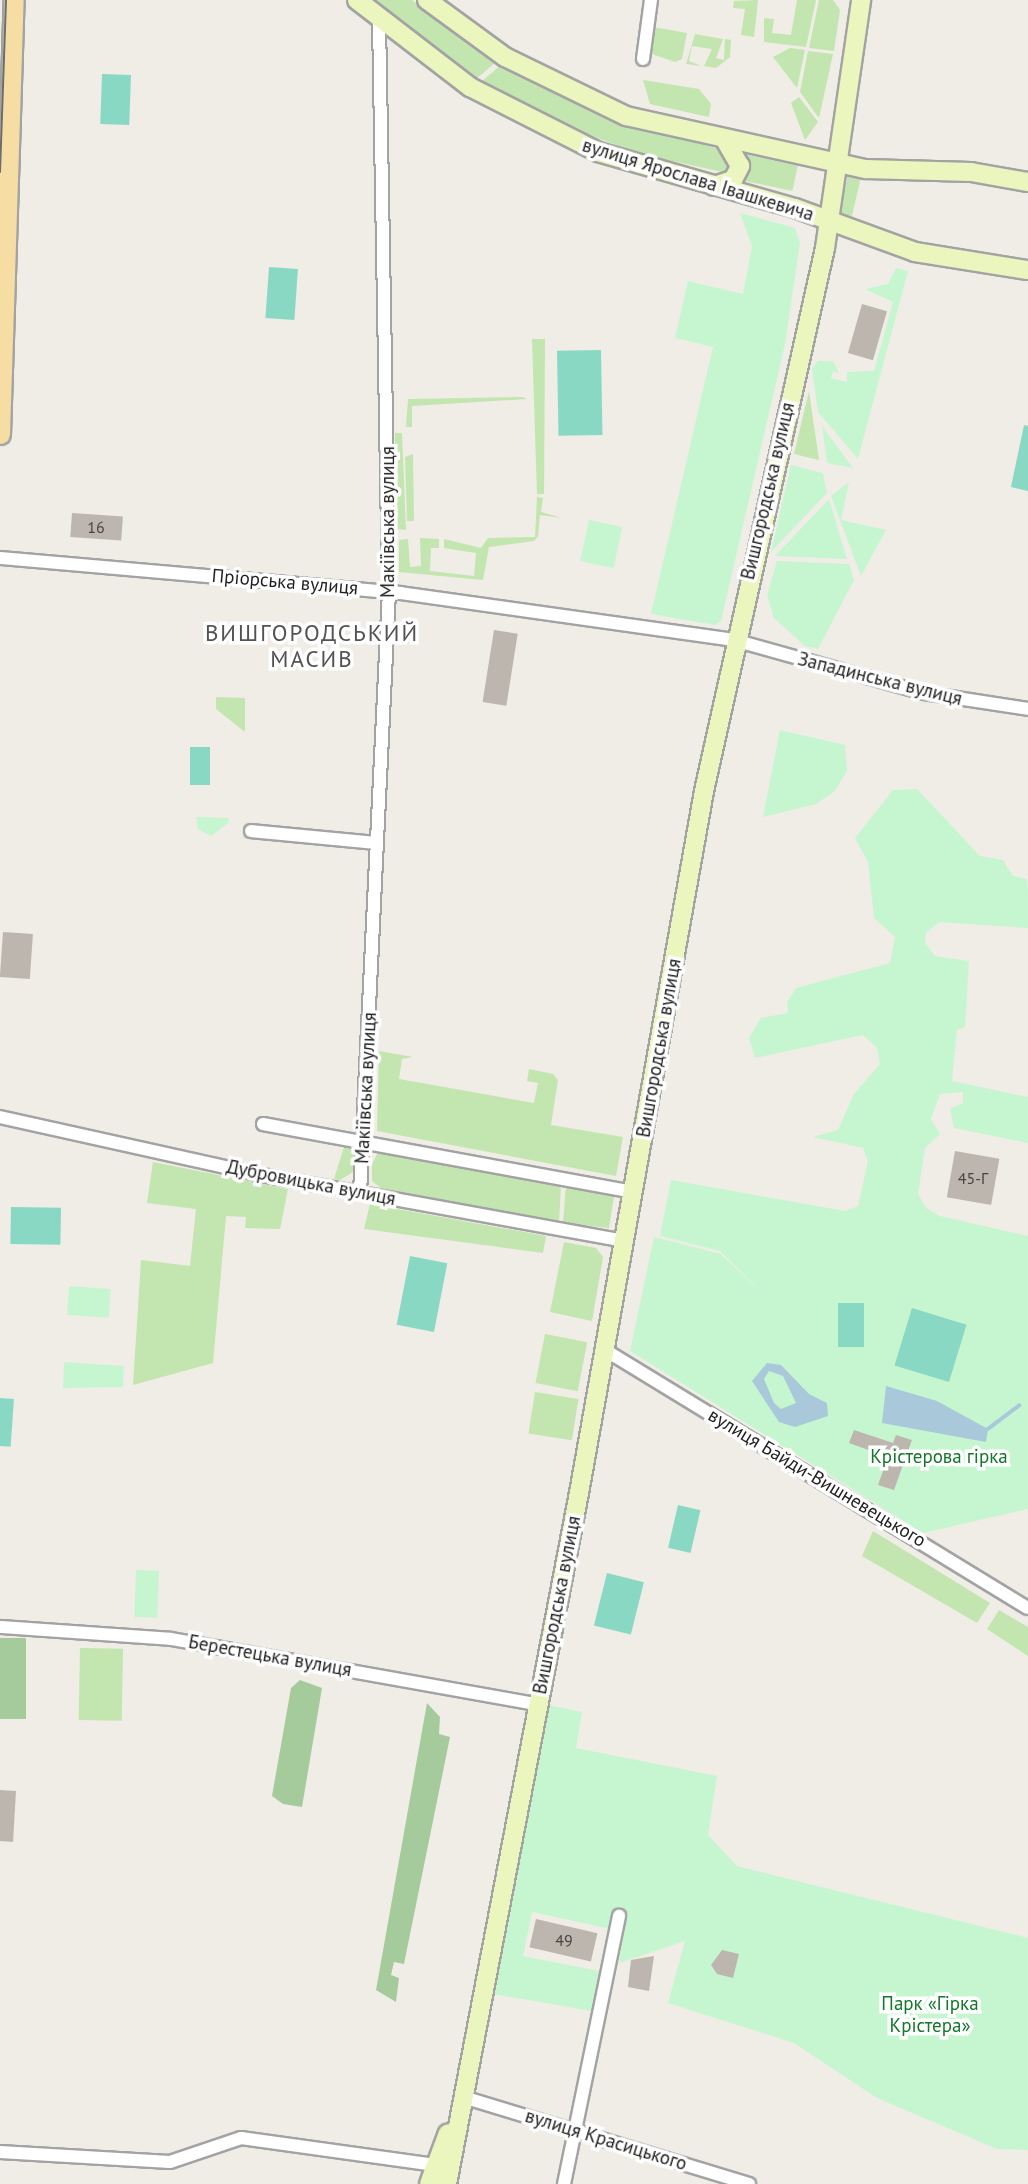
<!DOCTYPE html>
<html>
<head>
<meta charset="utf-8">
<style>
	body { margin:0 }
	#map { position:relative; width:1028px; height:2184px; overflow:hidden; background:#efede6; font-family:"PT Sans",sans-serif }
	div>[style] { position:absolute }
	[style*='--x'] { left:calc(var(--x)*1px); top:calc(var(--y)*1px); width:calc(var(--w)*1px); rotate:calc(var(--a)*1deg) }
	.grass>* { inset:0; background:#c3e5af; transform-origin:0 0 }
	.forest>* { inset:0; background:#a5cb9d; transform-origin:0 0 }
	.park>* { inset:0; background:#c6f6d0; transform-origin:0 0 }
	.pitch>* { inset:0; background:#89d8c4; transform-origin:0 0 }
	.water>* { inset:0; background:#a9c8d9 }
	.stream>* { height:3.5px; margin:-1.75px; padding:0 1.75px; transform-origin:1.75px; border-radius:1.75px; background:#a9c8d9 }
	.building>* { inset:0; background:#bcb6af; transform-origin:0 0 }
	.roads { filter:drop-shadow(2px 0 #a3a3a3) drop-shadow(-2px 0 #a3a3a3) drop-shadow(0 2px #a3a3a3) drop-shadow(0 -2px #a3a3a3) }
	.minor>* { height:12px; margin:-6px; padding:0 6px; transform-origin:6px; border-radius:6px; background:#fff }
	.secondary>* { height:18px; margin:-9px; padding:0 9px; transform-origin:9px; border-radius:9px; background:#ebf5be }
	.primary>* { height:19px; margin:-9.5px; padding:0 9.5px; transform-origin:9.5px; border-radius:9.5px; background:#f5dda4 }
	.tram>* { height:2px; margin:-1px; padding:0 1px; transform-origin:1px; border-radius:1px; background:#6d6d6d }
	span { translate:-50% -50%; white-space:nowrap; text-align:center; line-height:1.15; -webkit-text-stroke:7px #fff; paint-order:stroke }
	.number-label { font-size:16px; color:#464543 }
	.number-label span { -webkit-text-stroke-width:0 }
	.street-label { font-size:19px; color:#1f1f1f }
	.park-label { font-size:19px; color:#137629 }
	.quarter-label { font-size:23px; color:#525252; letter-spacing:2px }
</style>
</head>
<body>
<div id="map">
	<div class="grass">
		<div style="clip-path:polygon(372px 0,412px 0,496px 62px,476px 79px)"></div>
		<div style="clip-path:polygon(758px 0,754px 37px,741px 35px,745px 9px,733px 8px,734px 1px)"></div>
		<div style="clip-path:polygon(797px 0,816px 0,806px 47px,764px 42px,764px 18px,774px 19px,772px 33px,791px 35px)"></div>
		<div style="clip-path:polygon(819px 0,833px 0,840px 10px,834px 51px,809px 48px)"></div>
		<div style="clip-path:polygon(653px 27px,687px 33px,682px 59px,675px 62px,652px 54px,647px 58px,653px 33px,647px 31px)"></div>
		<div style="clip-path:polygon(695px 34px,723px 39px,716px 58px,724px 60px,725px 39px,731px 40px,730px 57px,716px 68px,704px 66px,712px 49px,692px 46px,689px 61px,701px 66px,686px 64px)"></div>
		<div style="clip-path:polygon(790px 48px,805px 50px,797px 88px,773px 57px)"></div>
		<div style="clip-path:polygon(808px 51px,833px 54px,819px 118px,800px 92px)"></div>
		<div style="clip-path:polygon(501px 65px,605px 118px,723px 150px,732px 163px,727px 173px,636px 153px,549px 119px,481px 82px)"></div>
		<div style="clip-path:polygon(643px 80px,699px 89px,711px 104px,709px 117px,650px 104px)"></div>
		<div style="clip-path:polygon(799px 97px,818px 122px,805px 140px,791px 103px)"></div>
		<div style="left:743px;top:154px;width:56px;height:26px;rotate:12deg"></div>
		<div style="left:848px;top:175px;width:13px;height:39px;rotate:13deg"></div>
		<div style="clip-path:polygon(532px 339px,545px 339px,544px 494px,537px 494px)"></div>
		<div style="clip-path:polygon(809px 391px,819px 460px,794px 454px)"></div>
		<div style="clip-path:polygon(408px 399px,522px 397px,527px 399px,412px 406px,412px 427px,406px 427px)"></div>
		<div style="clip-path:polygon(395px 433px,402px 433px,406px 530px,396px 529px)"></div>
		<div style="clip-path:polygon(413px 454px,414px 521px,407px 521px,405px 457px)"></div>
		<div style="clip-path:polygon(537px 497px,543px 498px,541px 512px,562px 518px,540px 515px,538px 536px,534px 541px,489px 547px,483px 580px,399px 572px,399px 540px,408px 539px,410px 567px,421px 566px,420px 538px,439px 539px,439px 548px,431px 548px,430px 571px,474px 576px,476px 553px,444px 548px,444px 539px,481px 548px,488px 538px,535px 537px)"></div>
		<div style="clip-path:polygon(216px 697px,245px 698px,245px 732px,216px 709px)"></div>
		<div style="clip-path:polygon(379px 1051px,413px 1057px,402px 1059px,399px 1079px,534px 1103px,538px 1083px,527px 1081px,529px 1069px,553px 1074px,558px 1080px,551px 1125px,623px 1137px,616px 1176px,377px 1131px)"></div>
		<div style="clip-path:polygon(345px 1144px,358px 1151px,358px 1169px,340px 1180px,334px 1179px)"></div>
		<div style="clip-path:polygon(387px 1151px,561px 1185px,559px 1222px,381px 1188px,372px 1181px,372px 1165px,377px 1154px)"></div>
		<div style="clip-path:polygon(153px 1162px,288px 1189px,280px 1229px,245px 1228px,246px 1217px,226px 1216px,213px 1363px,133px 1385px,141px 1260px,190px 1266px,196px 1209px,147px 1203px)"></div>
		<div style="clip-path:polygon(566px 1185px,614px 1196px,609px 1228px,563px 1223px)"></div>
		<div style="clip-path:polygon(370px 1204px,546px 1236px,543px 1253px,364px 1229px)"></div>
		<div style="clip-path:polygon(564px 1242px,596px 1248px,603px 1257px,592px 1321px,550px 1312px)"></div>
		<div style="left:545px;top:1334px;width:43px;height:50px;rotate:11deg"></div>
		<div style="left:535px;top:1392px;width:44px;height:42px;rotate:9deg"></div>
		<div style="clip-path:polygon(873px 1531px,990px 1603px,977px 1623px,862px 1556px)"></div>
		<div style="clip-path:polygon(999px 1610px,1028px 1627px,1028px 1656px,987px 1629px)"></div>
		<div style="left:80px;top:1648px;width:43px;height:72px;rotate:1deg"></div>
	</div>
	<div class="forest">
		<div style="left:0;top:1638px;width:26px;height:81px"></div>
		<div style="clip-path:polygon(300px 1680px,322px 1688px,302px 1807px,283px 1804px,272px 1796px,291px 1688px)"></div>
		<div style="clip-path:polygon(427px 1703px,440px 1717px,439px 1734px,450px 1737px,404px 1964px,394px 1962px,391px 1975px,399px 1978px,396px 2002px,376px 1990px)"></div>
	</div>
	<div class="park">
		<div style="clip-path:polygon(740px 213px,795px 228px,800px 243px,785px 344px,721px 621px,715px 625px,651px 614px,713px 347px,675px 338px,688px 281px,743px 294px,752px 246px)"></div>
		<div style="clip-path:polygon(896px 268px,908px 271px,858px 459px,818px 412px,812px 369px,818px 361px,833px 361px,839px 373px,833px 371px,831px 378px,847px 382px,847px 372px,874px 371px,893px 302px,865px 289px,888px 284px)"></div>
		<div style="clip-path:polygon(822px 426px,853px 468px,827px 463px)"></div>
		<div style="clip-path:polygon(791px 465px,823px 473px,827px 493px,771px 552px)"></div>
		<div style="clip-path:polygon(849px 482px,841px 520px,886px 530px,861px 576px,831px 496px)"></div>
		<div style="clip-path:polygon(829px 499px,847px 559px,775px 556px)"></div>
		<div style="left:589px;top:520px;width:34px;height:42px;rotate:12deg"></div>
		<div style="clip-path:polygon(777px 561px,849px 564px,854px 580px,818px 649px,805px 646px,774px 618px,767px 595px)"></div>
		<div style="clip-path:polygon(780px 730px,845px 745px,847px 771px,835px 791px,816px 804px,763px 817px)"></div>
		<div style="clip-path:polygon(917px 789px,980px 856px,1003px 860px,1013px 876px,1027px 879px,1028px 890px,1028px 928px,939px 922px,926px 933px,925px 943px,935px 956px,969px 961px,965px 1027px,957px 1030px,952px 1081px,1028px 1097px,1028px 1143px,954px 1128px,950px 1109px,963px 1103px,963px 1092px,940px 1094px,931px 1119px,940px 1134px,925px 1148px,918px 1194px,926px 1208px,940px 1216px,1028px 1236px,1028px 1509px,923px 1533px,630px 1351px,654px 1237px,721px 1254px,765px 1296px,720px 1251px,660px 1236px,671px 1180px,845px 1211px,858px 1206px,868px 1161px,863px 1148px,813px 1137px,838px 1130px,854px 1094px,880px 1064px,877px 1048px,863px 1035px,755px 1058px,749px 1038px,761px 1018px,788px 1013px,787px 1002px,796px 988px,890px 963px,895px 937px,874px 918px,868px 862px,855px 838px,893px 790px)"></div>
		<div style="clip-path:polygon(196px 817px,229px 818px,228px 823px,211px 836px,198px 829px)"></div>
		<div style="left:69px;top:1286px;width:42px;height:29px;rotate:4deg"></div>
		<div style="clip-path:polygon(64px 1362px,124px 1366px,123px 1387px,63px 1388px)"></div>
		<div style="left:136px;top:1570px;width:23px;height:47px;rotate:2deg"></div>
		<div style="clip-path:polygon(544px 1704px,582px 1712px,576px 1748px,717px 1776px,708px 1835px,737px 1866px,1028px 1938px,1028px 2150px,997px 2149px,877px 2098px,794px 2043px,668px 2003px,685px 1941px,619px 1963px,624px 1932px,532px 1912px,523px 1956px,604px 1972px,597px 2012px,488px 1993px)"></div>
	</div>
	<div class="pitch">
		<div style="left:102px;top:74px;width:29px;height:50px;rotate:2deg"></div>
		<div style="left:269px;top:267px;width:29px;height:51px;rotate:4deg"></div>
		<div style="left:601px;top:350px;width:85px;height:44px;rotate:89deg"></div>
		<div style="clip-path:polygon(1024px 425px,1028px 426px,1028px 491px,1011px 487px)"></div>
		<div style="left:190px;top:747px;width:20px;height:38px"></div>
		<div style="left:11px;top:1207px;width:50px;height:37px;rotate:1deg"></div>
		<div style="left:410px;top:1256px;width:38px;height:70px;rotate:11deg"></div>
		<div style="left:838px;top:1303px;width:26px;height:44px"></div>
		<div style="left:912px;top:1308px;width:57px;height:60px;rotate:17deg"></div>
		<div style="left:0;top:1398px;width:14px;height:48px;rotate:4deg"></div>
		<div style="left:678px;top:1505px;width:23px;height:44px;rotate:13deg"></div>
		<div style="left:607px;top:1573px;width:38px;height:54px;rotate:14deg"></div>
	</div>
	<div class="water">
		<div style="clip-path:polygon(evenodd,767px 1363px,781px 1365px,809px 1394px,827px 1403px,828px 1416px,795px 1427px,779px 1422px,752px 1381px,767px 1363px,769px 1371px,783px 1376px,796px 1403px,781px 1409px,774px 1403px,764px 1379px,769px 1371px)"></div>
		<div style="clip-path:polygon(886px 1386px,937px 1401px,988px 1429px,986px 1442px,882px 1423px)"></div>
	</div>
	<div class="stream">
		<div style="--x:988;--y:1429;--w:39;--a:-37"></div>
	</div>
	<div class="building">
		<div style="left:862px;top:304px;width:26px;height:51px;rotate:16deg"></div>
		<div style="left:72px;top:513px;width:51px;height:24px;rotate:4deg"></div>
		<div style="left:494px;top:630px;width:24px;height:73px;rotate:9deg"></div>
		<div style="left:3px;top:932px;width:30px;height:45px;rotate:4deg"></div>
		<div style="left:955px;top:1151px;width:45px;height:47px;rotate:10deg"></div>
		<div style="clip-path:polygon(854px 1430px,893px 1443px,896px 1435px,912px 1440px,894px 1490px,878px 1485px,888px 1457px,849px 1443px)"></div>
		<div style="clip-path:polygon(0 1790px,16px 1791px,13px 1842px,0 1841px)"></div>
		<div style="left:536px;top:1919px;width:63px;height:29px;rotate:13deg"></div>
		<div style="clip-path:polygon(722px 1950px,739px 1954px,733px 1978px,717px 1974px,711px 1965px)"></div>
		<div style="clip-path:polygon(654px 1956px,649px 1991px,628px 1987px,631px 1960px)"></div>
	</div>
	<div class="roads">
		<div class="minor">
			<div style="--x:643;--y:59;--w:60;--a:-82.3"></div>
			<div style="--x:0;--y:558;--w:402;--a:5"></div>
			<div style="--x:400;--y:593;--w:337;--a:8"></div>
			<div style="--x:734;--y:640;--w:197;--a:15.6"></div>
			<div style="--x:924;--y:693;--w:105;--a:8.7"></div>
			<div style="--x:251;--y:831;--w:125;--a:5.5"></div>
			<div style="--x:0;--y:1117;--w:268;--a:12.5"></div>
			<div style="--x:262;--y:1175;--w:368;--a:10.3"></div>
			<div style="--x:263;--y:1124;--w:376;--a:10.4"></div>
			<div style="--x:360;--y:1193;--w:602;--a:-87.24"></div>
			<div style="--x:389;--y:592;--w:574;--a:-91"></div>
			<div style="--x:605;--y:1350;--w:495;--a:31.4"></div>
			<div style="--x:0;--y:1627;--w:171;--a:4"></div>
			<div style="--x:171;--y:1639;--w:372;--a:10.1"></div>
			<div style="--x:463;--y:2097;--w:299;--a:16.9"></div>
			<div style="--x:0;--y:2152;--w:170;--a:3.4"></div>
			<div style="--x:170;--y:2162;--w:75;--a:-18.7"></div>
			<div style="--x:241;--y:2138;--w:196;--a:7.9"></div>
			<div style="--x:564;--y:2184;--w:274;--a:-78.4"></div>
		</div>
		<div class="secondary">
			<div style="--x:357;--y:0;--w:143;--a:37.6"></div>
			<div style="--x:470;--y:87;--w:144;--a:26.9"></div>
			<div style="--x:598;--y:152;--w:205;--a:15.9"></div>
			<div style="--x:795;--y:208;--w:128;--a:20.1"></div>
			<div style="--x:915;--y:252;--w:114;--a:9.1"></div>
			<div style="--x:427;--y:0;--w:97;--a:36.2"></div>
			<div style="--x:505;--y:57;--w:135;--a:26"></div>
			<div style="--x:626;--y:116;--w:246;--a:12.5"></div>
			<div style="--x:866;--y:169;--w:105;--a:1.6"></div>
			<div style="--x:971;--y:172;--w:58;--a:10"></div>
			<div style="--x:714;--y:186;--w:20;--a:-18"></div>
			<div style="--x:733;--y:180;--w:16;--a:-63"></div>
			<div style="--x:740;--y:166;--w:30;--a:-120"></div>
			<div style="--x:429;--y:2184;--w:54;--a:-69.6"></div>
			<div style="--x:447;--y:2184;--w:703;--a:-79.19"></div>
			<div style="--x:579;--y:1493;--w:713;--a:-79.9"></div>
			<div style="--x:704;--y:791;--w:556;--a:-77.44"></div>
			<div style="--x:825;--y:248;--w:251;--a:-81.7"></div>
		</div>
		<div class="primary">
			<div style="--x:0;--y:434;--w:434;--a:-88.2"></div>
		</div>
	</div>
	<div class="tram">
		<div style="--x:0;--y:172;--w:172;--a:-88"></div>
	</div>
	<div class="number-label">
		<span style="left:96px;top:527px">16</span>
		<span style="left:973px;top:1178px">45-Г</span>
		<span style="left:564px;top:1940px">49</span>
	</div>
	<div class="street-label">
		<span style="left:698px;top:180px;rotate:17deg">вулиця Ярослава Івашкевича</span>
		<span style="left:768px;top:491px;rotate:-77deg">Вишгородська вулиця</span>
		<span style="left:388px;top:522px;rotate:-90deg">Макіївська вулиця</span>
		<span style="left:285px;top:582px;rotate:5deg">Пріорська вулиця</span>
		<span style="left:880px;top:679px;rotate:14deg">Западинська вулиця</span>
		<span style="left:659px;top:1048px;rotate:-80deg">Вишгородська вулиця</span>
		<span style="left:366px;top:1088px;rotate:-87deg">Макіївська вулиця</span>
		<span style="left:311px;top:1183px;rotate:11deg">Дубровицька вулиця</span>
		<span style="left:817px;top:1478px;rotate:31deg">вулиця Байди-Вишневецького</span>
		<span style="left:557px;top:1605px;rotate:-79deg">Вишгородська вулиця</span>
		<span style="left:270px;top:1656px;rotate:10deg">Берестецька вулиця</span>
		<span style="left:606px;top:2140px;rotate:17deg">вулиця Красицького</span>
	</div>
	<div class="park-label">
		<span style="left:939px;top:1457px">Крістерова гірка</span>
		<span style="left:930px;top:2015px">Парк «Гірка<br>Крістера»</span>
	</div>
	<div class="quarter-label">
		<span style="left:312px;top:646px">ВИШГОРОДСЬКИЙ<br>МАСИВ</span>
	</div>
</div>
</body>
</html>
